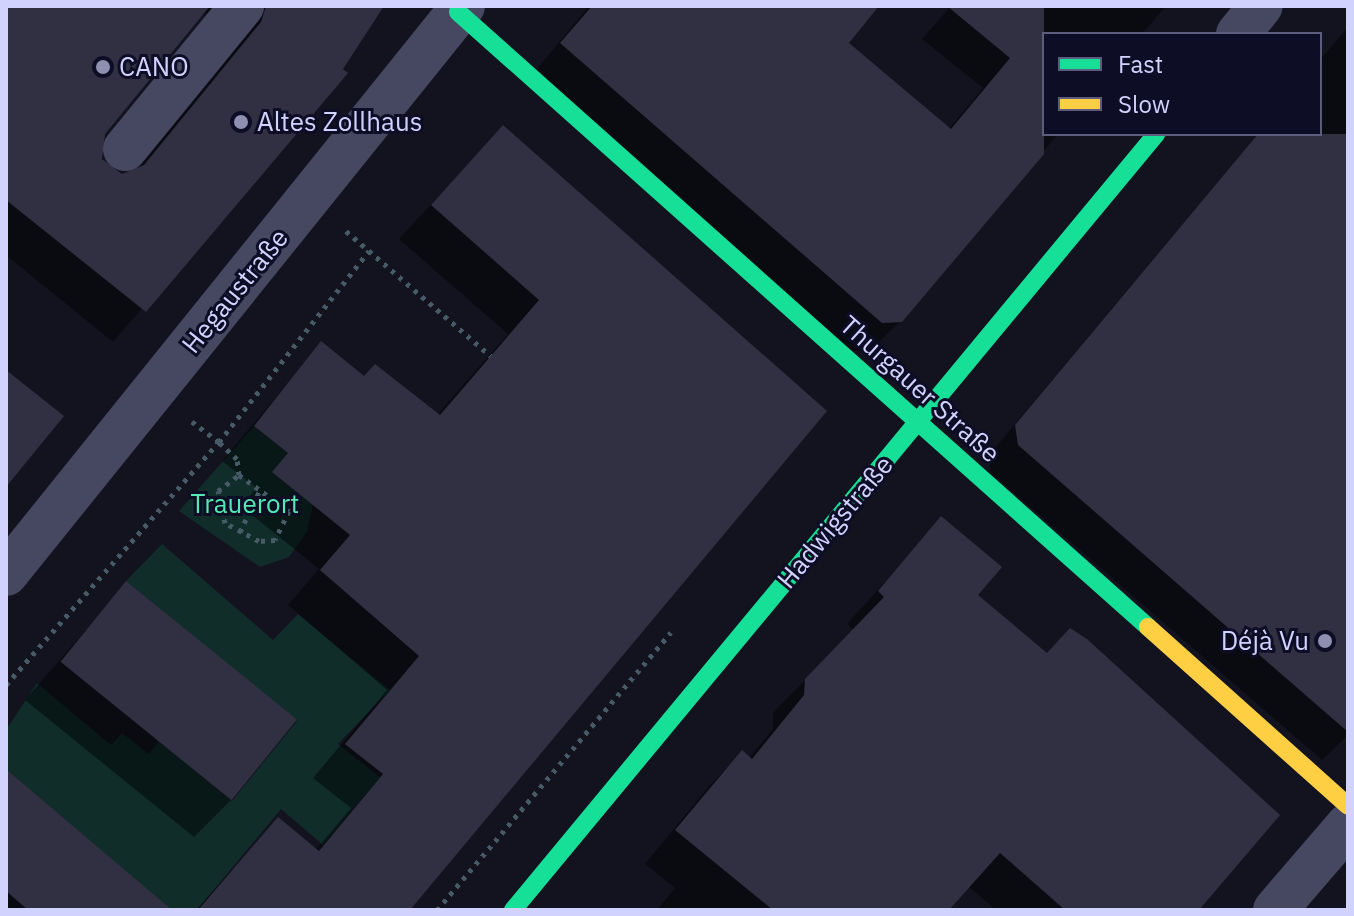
<!DOCTYPE html>
<html>
<head>
<meta charset="utf-8">
<style>
	body { margin:0 }
	#map { position:relative; width:1354px; height:916px; overflow:hidden; background:#131320; font-family:"IBM Plex Sans",sans-serif }
	div>[style] { position:absolute }
	[style*='--x'] { left:calc(var(--x)*1px); top:calc(var(--y)*1px); width:calc(var(--w)*1px); rotate:calc(var(--a)*1deg) }
	.green>* { inset:0; background:#102d2a }
	.shadow>* { inset:0; background:#0007 }
	.building>* { inset:0; background:#313043; transform-origin:0 0 }
	.path>* { height:5px; margin-top:-2.5px; transform-origin:0; background:repeating-linear-gradient(90deg,#465a67 0 4px,transparent 0 10px) }
	.street>* { height:44px; margin:-22px; padding:0 22px; transform-origin:22px; border-radius:22px; background:#464861 }
	.fast>* { height:18px; margin:-9px; padding:0 9px; transform-origin:9px; border-radius:9px; background:#16e098 }
	.slow>* { height:18px; margin:-9px; padding:0 9px; transform-origin:9px; border-radius:9px; background:#ffcf43 }
	.dots>* { width:22px; height:22px; translate:-50% -50%; box-sizing:border-box; border:4px solid #0e0d26; border-radius:50% }
	span { translate:-50% -50%; white-space:nowrap; text-align:center; line-height:1.15; -webkit-text-stroke:6px #0e0d26; paint-order:stroke }
	.poi-label { font-size:26px; color:#d2d2ff }
	.left { translate:0 -50%; text-align:left }
	.right { translate:-100% -50%; text-align:right }
	.street-label { font-size:26px; color:#d2d2ff }
	.park-label { font-size:26px; color:#53eab3 }
	.frame { position:absolute; inset:0; border:8px solid #d2d2ff; pointer-events:none }
	.legend { position:absolute; left:1042px; top:32px; width:280px; height:104px; box-sizing:border-box; background:#0e0d26; border:2px solid #5c5c7d; margin:0; padding:10px 14px; list-style:none; font-size:24px; color:#d2d2ff }
	.legend li { display:flex; align-items:center; gap:16px; height:40px }
	.legend b { width:40px; border:2px solid #5c5c7d }
</style>
</head>
<body>
<div id="map">
	<div class="green">
		<div style="clip-path:polygon(254px 426px,288px 453px,313px 504px,307px 532px,289px 557px,260px 567px,179px 511px)"></div>
		<div style="clip-path:polygon(162px 544px,273px 640px,298px 614px,390px 690px,338px 744px,380px 777px,323px 845px,281px 809px,197px 910px,156px 910px,162px 902px,6px 769px,6px 730px,37px 683px,111px 745px,122px 733px,149px 754px,159px 741px,232px 801px,297px 721px,126px 581px)"></div>
	</div>
	<div class="shadow">
		<div style="clip-path:polygon(evenodd,6px 6px,362px 6px,340px 69px,345px 73px,113px 342px,6px 255px,6px 6px,213px 11px,237px 42px,231px 55px,137px 170px,122px 176px,107px 169px,98px 146px,104px 132px,198px 17px,213px 11px)"></div>
		<div style="clip-path:polygon(589px 6px,877px 6px,846px 43px,948px 130px,983px 88px,922px 39px,951px 6px,1166px 6px,1142px 34px,1044px 34px,1044px 134px,1058px 134px,901px 320px,871px 350px,852px 351px,533px 74px)"></div>
		<div style="clip-path:polygon(1348px 27px,1348px 735px,1322px 760px,991px 473px,989px 455px,1258px 134px,1320px 134px,1320px 60px)"></div>
		<div style="clip-path:polygon(503px 127px,824px 411px,408px 910px,196px 910px,278px 820px,315px 851px,351px 808px,313px 778px,387px 690px,288px 605px,319px 569px,241px 506px,257px 488px,222px 461px,321px 344px,363px 378px,437px 415px,508px 334px,399px 239px)"></div>
		<div style="clip-path:polygon(942px 519px,975px 595px,1193px 910px,996px 910px,968px 886px,947px 910px,657px 910px,675px 888px,645px 864px,710px 785px,742px 753px,748px 759px,773px 729px,773px 713px,854px 630px,847px 624px)"></div>
		<div style="clip-path:polygon(126px 584px,231px 800px,194px 837px,25px 700px)"></div>
		<div style="clip-path:polygon(6px 771px,169px 910px,6px 910px)"></div>
	</div>
	<div class="building">
		<div style="clip-path:polygon(6px 6px,210px 6px,105px 134px,102px 159px,122px 174px,144px 165px,261px 22px,266px 6px,384px 6px,343px 69px,348px 73px,146px 312px,6px 200px)"></div>
		<div style="clip-path:polygon(592px 6px,879px 6px,849px 43px,951px 129px,1010px 58px,947px 6px,1044px 6px,1044px 154px,902px 322px,882px 323px,560px 43px)"></div>
		<div style="clip-path:polygon(503px 125px,827px 411px,410px 910px,198px 910px,278px 817px,319px 851px,383px 774px,345px 744px,419px 656px,320px 570px,350px 535px,272px 472px,288px 453px,254px 426px,321px 341px,364px 376px,375px 364px,440px 415px,539px 300px,431px 205px)"></div>
		<div style="clip-path:polygon(1258px 134px,1348px 134px,1348px 732px,1018px 445px,1015px 425px)"></div>
		<div style="clip-path:polygon(6px 370px,64px 416px,6px 487px)"></div>
		<div style="clip-path:polygon(941px 516px,1002px 567px,978px 595px,1047px 653px,1070px 628px,1087px 639px,1280px 815px,1199px 910px,1065px 910px,1000px 853px,949px 910px,773px 910px,675px 830px,742px 750px,752px 759px,804px 695px,805px 679px,884px 597px,878px 591px)"></div>
		<div style="left:126px;top:581px;width:220px;height:104px;rotate:39deg"></div>
		<div style="clip-path:polygon(6px 769px,172px 910px,28px 910px,6px 891px)"></div>
	</div>
	<div class="path">
		<div style="--x:346;--y:231;--w:191;--a:40.8"></div>
		<div style="--x:239;--y:475;--w:62;--a:35.8"></div>
		<div style="--x:289;--y:511;--w:32;--a:116"></div>
		<div style="--x:275;--y:540;--w:16;--a:176"></div>
		<div style="--x:259;--y:541;--w:38;--a:-152"></div>
		<div style="--x:225;--y:523;--w:33;--a:-102"></div>
		<div style="--x:218;--y:491;--w:26;--a:-37"></div>
		<div style="--x:239;--y:475;--w:16;--a:-97"></div>
		<div style="--x:237;--y:459;--w:25;--a:-137"></div>
		<div style="--x:219;--y:442;--w:243;--a:-51.9"></div>
		<div style="--x:240;--y:532;--w:49;--a:-64.5"></div>
		<div style="--x:6;--y:685;--w:323;--a:-48.8"></div>
		<div style="--x:219;--y:442;--w:34;--a:-143"></div>
		<div style="--x:437;--y:910;--w:363;--a:-49.9"></div>
	</div>
	<div class="street">
		<div style="--x:1238;--y:34;--w:36;--a:-51"></div>
		<div style="--x:125;--y:149;--w:185;--a:-50.7"></div>
		<div style="--x:6;--y:574;--w:729;--a:-51.18"></div>
		<div style="--x:1275;--y:910;--w:112;--a:-49.3"></div>
	</div>
	<div class="fast">
		<div style="--x:458;--y:12;--w:924;--a:41.71"></div>
		<div style="--x:513;--y:910;--w:1008;--a:-50.35"></div>
	</div>
	<div class="slow">
		<div style="--x:1148;--y:627;--w:268;--a:41.8"></div>
	</div>
	<div class="dots">
		<div style="left:103px;top:67px;background:#8f8fb1"></div>
		<div style="left:241px;top:122px;background:#8f8fb1"></div>
		<div style="left:1325px;top:641px;background:#8f8fb1"></div>
	</div>
	<div class="poi-label">
		<span class="left" style="left:119px;top:67px">CANO</span>
		<span class="left" style="left:257px;top:122px">Altes Zollhaus</span>
		<span class="right" style="left:1309px;top:641px">Déjà Vu</span>
	</div>
	<div class="street-label">
		<span style="left:235px;top:291px;rotate:-51deg">Hegaustraße</span>
		<span style="left:920px;top:389px;rotate:42deg">Thurgauer Straße</span>
		<span style="left:835px;top:522px;rotate:-50deg">Hadwigstraße</span>
	</div>
	<div class="park-label">
		<span style="left:245px;top:504px">Trauerort</span>
	</div>
	<div class="frame"></div>
	<ul class="legend">
	<li><b style="height:10px;background:#16e098"></b>Fast</li>
	<li><b style="height:10px;background:#ffcf43"></b>Slow</li>
	</ul>
</div>
</body>
</html>
